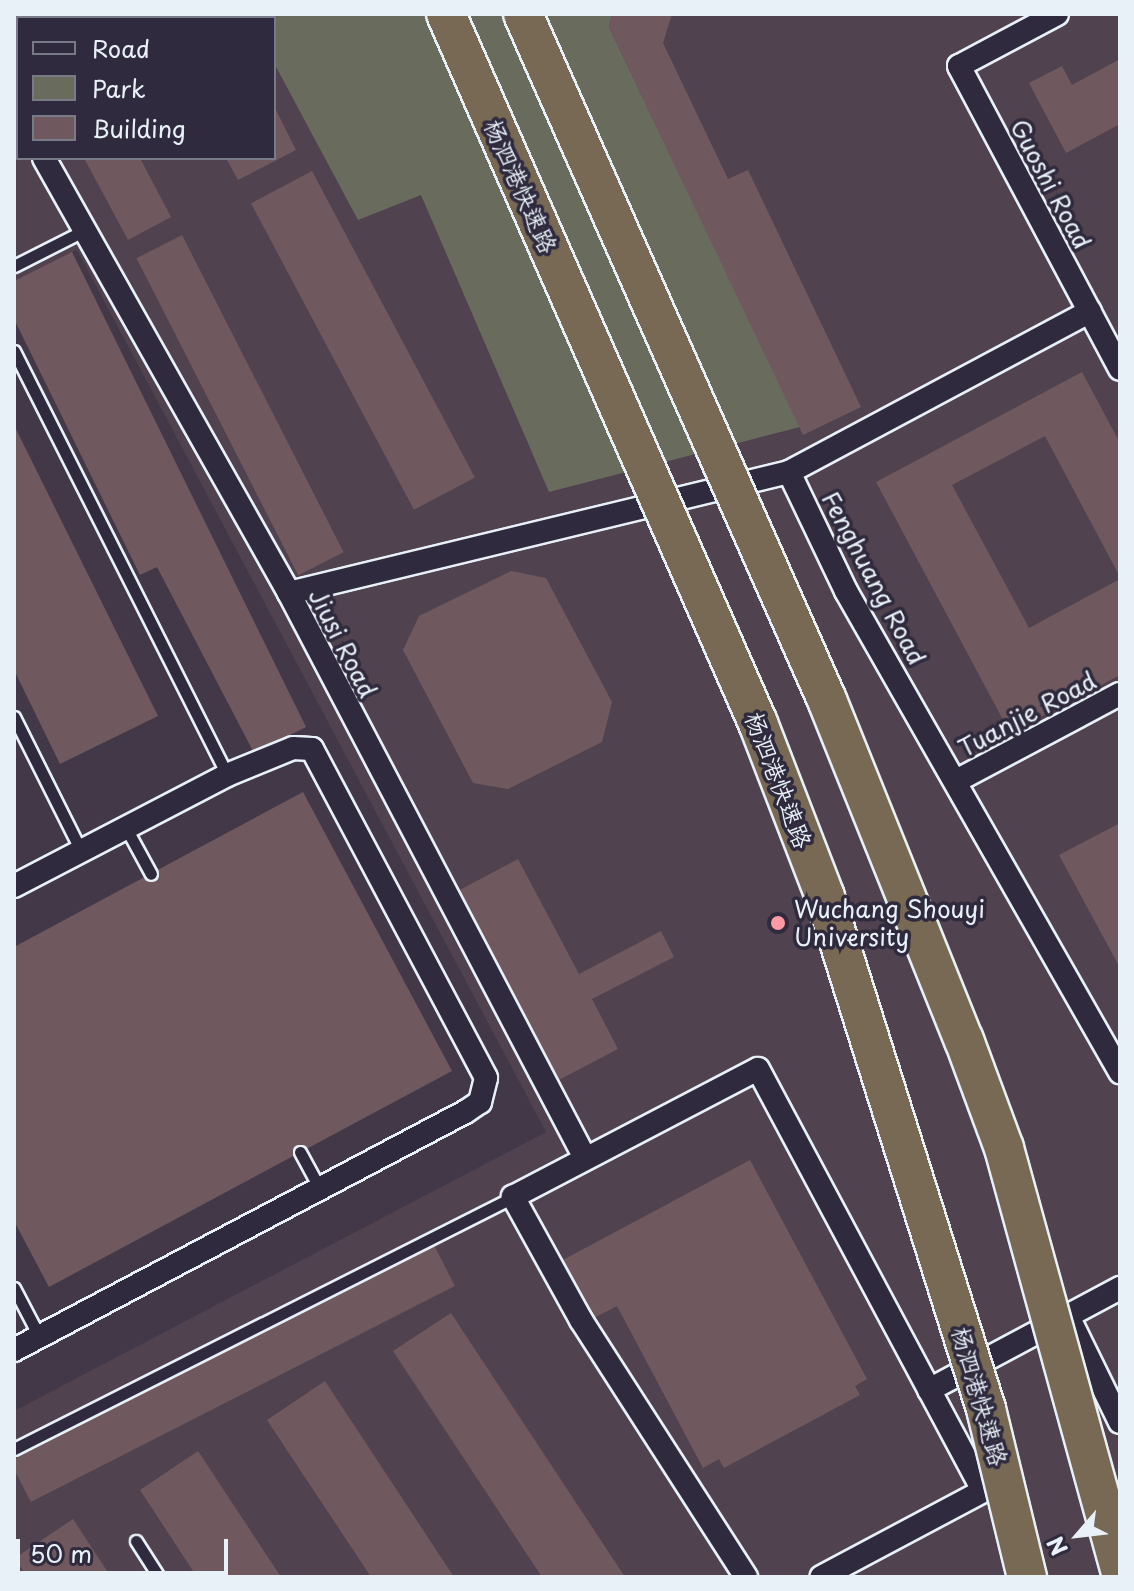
<!DOCTYPE html>
<html>
<head>
<meta charset="utf-8">
<style>
	body { margin:0 }
	#map { position:relative; width:1134px; height:1591px; overflow:hidden; background:#423847; font-family:"Playpen Sans","LXGW WenKai TC",sans-serif }
	div>[style] { position:absolute }
	[style*='--x'] { left:calc(var(--x)*1px); top:calc(var(--y)*1px); width:calc(var(--w)*1px); rotate:calc(var(--a)*1deg) }
	.built>* { inset:0; background:#50424e }
	.green>* { inset:0; background:#696b5d }
	.building>* { inset:0; background:#6f595e; transform-origin:0 0 }
	.roads { filter:drop-shadow(2px 0 #e8f1f8) drop-shadow(-2px 0 #e8f1f8) drop-shadow(0 2px #e8f1f8) drop-shadow(0 -2px #e8f1f8) }
	.service>* { height:11px; margin:-5.5px; padding:0 5.5px; transform-origin:5.5px; border-radius:5.5px; background:#2f2a3d }
	.minor>* { height:22px; margin:-11px; padding:0 11px; transform-origin:11px; border-radius:11px; background:#2f2a3d }
	.bridges { filter:drop-shadow(2px 0 #e8f1f8) drop-shadow(-2px 0 #e8f1f8) drop-shadow(0 2px #e8f1f8) drop-shadow(0 -2px #e8f1f8) }
	.trunk-bridge>* { height:38px; margin:-19px; padding:0 19px; transform-origin:19px; border-radius:19px; background:#786954 }
	.dots>* { width:22px; height:22px; translate:-50% -50%; box-sizing:border-box; border:4px solid #2f2a3d; border-radius:50% }
	span { translate:-50% -50%; white-space:nowrap; text-align:center; line-height:1.15; -webkit-text-stroke:7px #2f2a3d; paint-order:stroke }
	.street-label { font-size:24px; color:#e8f1f8 }
	.poi-label { font-size:24px; color:#e8f1f8 }
	.left { translate:0 -50%; text-align:left }
	.frame { position:absolute; inset:0; border:16px solid #e8f1f8; pointer-events:none }
	.legend { position:absolute; left:16px; top:16px; width:260px; height:144px; box-sizing:border-box; background:#2f2a3d; border:2px solid #797a88; margin:0; padding:10px 14px; list-style:none; font-size:24px; color:#e8f1f8 }
	.legend li { display:flex; align-items:center; gap:16px; height:40px }
	.legend b { width:40px; border:2px solid #797a88 }
	.north { position:absolute; left:1038px; top:1495px; width:80px; height:80px; -webkit-text-stroke:6px #2f2a3d; paint-order:stroke; rotate:242deg; font-size:22px; font-weight:700; line-height:32px; text-align:center; color:#e8f1f8 }
	.north::after { content:''; display:block; margin:auto; width:28px; height:36px; background:#e8f1f8; clip-path:polygon(50% 0,100% 100%,50% 72%,0 100%) }
	.scale { position:absolute; left:16px; top:1539px; width:212px; height:36px; box-sizing:border-box; border:4px solid #e8f1f8; border-top:0; padding-left:10px; font-size:24px; line-height:28px; white-space:nowrap; color:#e8f1f8; -webkit-text-stroke:6px #2f2a3d; paint-order:stroke }
</style>
</head>
<body>
<div id="map">
	<div class="built">
		<div style="clip-path:polygon(evenodd,14px 14px,1120px 14px,1120px 1577px,14px 1577px,14px 1411px,546px 1132px,77px 250px,14px 281px,14px 14px,18px 18px,274px 18px,274px 158px,18px 158px,18px 18px)"></div>
	</div>
	<div class="green">
		<div style="clip-path:polygon(247px 14px,612px 14px,609px 27px,800px 427px,549px 492px,421px 195px,358px 220px,274px 63px,274px 18px)"></div>
	</div>
	<div class="building">
		<div style="clip-path:polygon(14px 14px,62px 14px,64px 18px,18px 18px,18px 35px)"></div>
		<div style="left:152px;top:14px;width:74px;height:4px"></div>
		<div style="clip-path:polygon(612px 14px,672px 14px,663px 43px,728px 179px,748px 170px,861px 407px,803px 435px,609px 27px)"></div>
		<div style="clip-path:polygon(1120px 59px,1120px 124px,1066px 153px,1029px 83px,1062px 66px,1072px 85px)"></div>
		<div style="clip-path:polygon(274px 106px,296px 150px,238px 180px,226px 158px,274px 158px)"></div>
		<div style="clip-path:polygon(84px 158px,140px 158px,171px 217px,128px 240px)"></div>
		<div style="left:312px;top:171px;width:347px;height:69px;rotate:62deg"></div>
		<div style="left:182px;top:235px;width:356px;height:51px;rotate:63deg"></div>
		<div style="clip-path:polygon(72px 252px,306px 727px,254px 753px,157px 567px,140px 575px,14px 319px,14px 281px)"></div>
		<div style="clip-path:polygon(1082px 372px,1120px 443px,1120px 577px,1045px 436px,952px 485px,1029px 628px,1120px 579px,1120px 675px,1010px 733px,876px 482px)"></div>
		<div style="clip-path:polygon(14px 425px,158px 716px,60px 764px,14px 670px)"></div>
		<div style="clip-path:polygon(511px 571px,546px 578px,612px 702px,602px 742px,508px 789px,473px 783px,403px 650px,419px 616px)"></div>
		<div style="clip-path:polygon(303px 792px,452px 1071px,49px 1287px,14px 1221px,14px 947px)"></div>
		<div style="clip-path:polygon(1120px 823px,1120px 968px,1059px 855px)"></div>
		<div style="clip-path:polygon(518px 859px,579px 974px,661px 931px,674px 957px,592px 999px,618px 1049px,553px 1083px,454px 893px)"></div>
		<div style="clip-path:polygon(750px 1160px,867px 1379px,855px 1386px,860px 1395px,724px 1468px,719px 1459px,703px 1468px,617px 1306px,592px 1319px,561px 1261px)"></div>
		<div style="left:434px;top:1245px;width:46px;height:476px;rotate:63deg"></div>
		<div style="clip-path:polygon(451px 1313px,625px 1577px,542px 1577px,393px 1351px)"></div>
		<div style="clip-path:polygon(325px 1381px,454px 1577px,371px 1577px,267px 1420px)"></div>
		<div style="clip-path:polygon(198px 1451px,281px 1577px,197px 1577px,140px 1490px)"></div>
		<div style="clip-path:polygon(73px 1519px,111px 1577px,27px 1577px,15px 1558px)"></div>
	</div>
	<div class="roads">
		<div class="service">
			<div style="--x:14;--y:266;--w:80;--a:-26.9"></div>
			<div style="--x:14;--y:351;--w:474;--a:63.3"></div>
			<div style="--x:14;--y:717;--w:150;--a:63.4"></div>
			<div style="--x:126;--y:828;--w:52;--a:61.5"></div>
			<div style="--x:300;--y:1152;--w:42;--a:61.6"></div>
			<div style="--x:14;--y:1288;--w:54;--a:62.5"></div>
			<div style="--x:14;--y:1449;--w:559;--a:-26.79"></div>
			<div style="--x:136;--y:1541;--w:43;--a:57.4"></div>
		</div>
		<div class="minor">
			<div style="--x:1057;--y:14;--w:111;--a:152"></div>
			<div style="--x:959;--y:66;--w:343;--a:62"></div>
			<div style="--x:14;--y:106;--w:8;--a:60"></div>
			<div style="--x:44;--y:158;--w:499;--a:60.6"></div>
			<div style="--x:289;--y:593;--w:638;--a:62.35"></div>
			<div style="--x:789;--y:472;--w:132;--a:64.4"></div>
			<div style="--x:846;--y:591;--w:554;--a:60.33"></div>
			<div style="--x:289;--y:593;--w:514;--a:-13.6"></div>
			<div style="--x:789;--y:472;--w:341;--a:-28.1"></div>
			<div style="--x:958;--y:780;--w:183;--a:-28"></div>
			<div style="--x:14;--y:886;--w:240;--a:-27.5"></div>
			<div style="--x:227;--y:775;--w:71;--a:-22.2"></div>
			<div style="--x:293;--y:748;--w:19;--a:3"></div>
			<div style="--x:312;--y:749;--w:372;--a:62.1"></div>
			<div style="--x:486;--y:1078;--w:25;--a:104"></div>
			<div style="--x:480;--y:1102;--w:18;--a:146"></div>
			<div style="--x:465;--y:1112;--w:510;--a:152.18"></div>
			<div style="--x:1068;--y:1316;--w:118;--a:63.9"></div>
			<div style="--x:929;--y:1390;--w:217;--a:-28.1"></div>
			<div style="--x:746;--y:1577;--w:305;--a:-122.7"></div>
			<div style="--x:581;--y:1320;--w:141;--a:-118.9"></div>
			<div style="--x:513;--y:1197;--w:276;--a:-27.6"></div>
			<div style="--x:758;--y:1069;--w:478;--a:61.9"></div>
			<div style="--x:983;--y:1491;--w:183;--a:152"></div>
		</div>
	</div>
	<div class="bridges">
		<div class="trunk-bridge">
			<div style="--x:446;--y:14;--w:775;--a:66.25"></div>
			<div style="--x:758;--y:723;--w:186;--a:68.9"></div>
			<div style="--x:825;--y:897;--w:537;--a:72.54"></div>
			<div style="--x:986;--y:1409;--w:173;--a:76.3"></div>
			<div style="--x:523;--y:14;--w:750;--a:66.1"></div>
			<div style="--x:827;--y:700;--w:367;--a:68.1"></div>
			<div style="--x:964;--y:1040;--w:115;--a:69.7"></div>
			<div style="--x:1004;--y:1148;--w:438;--a:74.6"></div>
		</div>
	</div>
	<div class="dots">
		<div style="left:778px;top:923px;background:#ff9aa2"></div>
	</div>
	<div class="street-label">
		<span style="left:1051px;top:184px;rotate:62deg">Guoshi Road</span>
		<span style="left:521px;top:186px;rotate:66deg">杨泗港快速路</span>
		<span style="left:874px;top:578px;rotate:62deg">Fenghuang Road</span>
		<span style="left:343px;top:643px;rotate:63deg">Jiusi Road</span>
		<span style="left:1027px;top:714px;rotate:-28deg">Tuanjie Road</span>
		<span style="left:779px;top:780px;rotate:69deg">杨泗港快速路</span>
		<span style="left:980px;top:1396px;rotate:74deg">杨泗港快速路</span>
	</div>
	<div class="poi-label">
		<span class="left" style="left:794px;top:923px">Wuchang Shouyi<br>University</span>
	</div>
	<div class="frame"></div>
	<ul class="legend">
	<li><b style="height:10px;background:#2f2a3d"></b>Road</li>
	<li><b style="height:22px;background:#696b5d"></b>Park</li>
	<li><b style="height:22px;background:#6f595e"></b>Building</li>
	</ul>
	<div class="north">N</div>
	<div class="scale">50 m</div>
</div>
</body>
</html>
